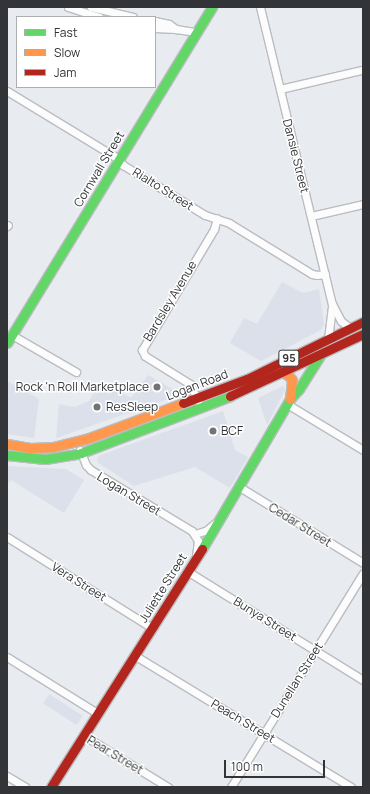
<!DOCTYPE html>
<html>
<head>
<meta charset="utf-8">
<style>
	body { margin:0 }
	#map { position:relative; width:370px; height:794px; overflow:hidden; background:#e8ebef; font-family:Manrope,sans-serif }
	div>[style] { position:absolute }
	[style*='--x'] { left:calc(var(--x)*1px); top:calc(var(--y)*1px); width:calc(var(--w)*1px); rotate:calc(var(--a)*1deg) }
	.built>* { inset:0; background:#dbe0ea; transform-origin:0 0 }
	.roads { filter:drop-shadow(1px 0 #babcc0) drop-shadow(-1px 0 #babcc0) drop-shadow(0 1px #babcc0) drop-shadow(0 -1px #babcc0) }
	.street>* { height:7px; margin:-3.5px; padding:0 3.5px; transform-origin:3.5px; border-radius:3.5px; background:#fcfcfd }
	.fast>* { height:9px; margin:-4.5px; padding:0 4.5px; transform-origin:4.5px; border-radius:4.5px; background:#63d668 }
	.slow>* { height:9px; margin:-4.5px; padding:0 4.5px; transform-origin:4.5px; border-radius:4.5px; background:#ff974d }
	.jam>* { height:9px; margin:-4.5px; padding:0 4.5px; transform-origin:4.5px; border-radius:4.5px; background:#b3261e }
	.dots>* { width:11px; height:11px; translate:-50% -50%; box-sizing:border-box; border:2px solid #fff; border-radius:50% }
	span { translate:-50% -50%; white-space:nowrap; text-align:center; line-height:1.15; -webkit-text-stroke:3px #fff; paint-order:stroke }
	.shield-label span { padding:1px 3px; background:#fff; border:1px solid; border-radius:3px; -webkit-text-stroke-width:0 }
	.shield-label { font-size:11px; color:#323437; font-weight:700 }
	.street-label { font-size:12px; color:#323437 }
	.poi-label { font-size:12px; color:#323437 }
	.right { translate:-100% -50%; text-align:right }
	.left { translate:0 -50%; text-align:left }
	.frame { position:absolute; inset:0; border:8px solid #323437; pointer-events:none }
	.legend { position:absolute; left:16px; top:16px; width:140px; height:72px; box-sizing:border-box; background:#fff; border:1px solid #adaeaf; margin:0; padding:5px 7px; list-style:none; font-size:12px; color:#323437 }
	.legend li { display:flex; align-items:center; gap:8px; height:20px }
	.legend b { width:20px; border:1px solid #adaeaf }
	.scale { position:absolute; left:224px; top:760px; width:101px; height:18px; box-sizing:border-box; border:2px solid #323437; border-top:0; padding-left:5px; font-size:12px; line-height:14px; white-space:nowrap; color:#323437; -webkit-text-stroke:3px #fff; paint-order:stroke }
</style>
</head>
<body>
<div id="map">
	<div class="built">
		<div style="clip-path:polygon(282px 282px,303px 293px,319px 289px,324px 324px,321px 330px,261px 361px,230px 343px,244px 318px,257px 324px)"></div>
		<div style="clip-path:polygon(148px 375px,174px 390px,168px 399px,56px 438px,59px 404px,75px 407px,89px 401px,101px 381px,131px 398px)"></div>
		<div style="clip-path:polygon(7px 381px,39px 399px,34px 438px,7px 434px)"></div>
		<div style="clip-path:polygon(283px 386px,285px 390px,267px 425px,258px 398px)"></div>
		<div style="clip-path:polygon(223px 411px,235px 450px,248px 457px,230px 488px,195px 467px,134px 486px,97px 462px,98px 457px,101px 455px)"></div>
		<div style="clip-path:polygon(7px 466px,66px 469px,84px 480px,64px 513px,11px 480px,7px 485px)"></div>
		<div style="left:49px;top:694px;width:40px;height:11px;rotate:33deg"></div>
	</div>
	<div class="roads">
		<div class="street">
			<div style="--x:68;--y:7;--w:33;--a:18"></div>
			<div style="--x:91;--y:7;--w:43;--a:13.4"></div>
			<div style="--x:260;--y:7;--w:306;--a:76.4"></div>
			<div style="--x:332;--y:304;--w:19;--a:62"></div>
			<div style="--x:341;--y:321;--w:11;--a:38"></div>
			<div style="--x:155;--y:21;--w:14;--a:12"></div>
			<div style="--x:169;--y:24;--w:9;--a:36"></div>
			<div style="--x:155;--y:28;--w:21;--a:3"></div>
			<div style="--x:176;--y:29;--w:20;--a:9"></div>
			<div style="--x:280;--y:89;--w:83;--a:-13.2"></div>
			<div style="--x:7;--y:91;--w:125;--a:31.3"></div>
			<div style="--x:114;--y:156;--w:13;--a:45"></div>
			<div style="--x:123;--y:165;--w:96;--a:31.4"></div>
			<div style="--x:205;--y:215;--w:25;--a:18"></div>
			<div style="--x:229;--y:223;--w:97;--a:31.6"></div>
			<div style="--x:312;--y:274;--w:5;--a:11"></div>
			<div style="--x:317;--y:275;--w:8;--a:-7"></div>
			<div style="--x:311;--y:216;--w:53;--a:-13"></div>
			<div style="--x:7;--y:226;--w:1;--a:-45"></div>
			<div style="--x:12;--y:335;--w:74;--a:30"></div>
			<div style="--x:328;--y:339;--w:35;--a:-83"></div>
			<div style="--x:198;--y:401;--w:19;--a:-115"></div>
			<div style="--x:190;--y:384;--w:53;--a:-148.1"></div>
			<div style="--x:145;--y:356;--w:7;--a:-117"></div>
			<div style="--x:142;--y:350;--w:141;--a:-59.2"></div>
			<div style="--x:214;--y:229;--w:11;--a:-75"></div>
			<div style="--x:287;--y:404;--w:89;--a:31.2"></div>
			<div style="--x:80;--y:450;--w:16;--a:68"></div>
			<div style="--x:86;--y:465;--w:7;--a:45"></div>
			<div style="--x:91;--y:470;--w:118;--a:31.1"></div>
			<div style="--x:192;--y:531;--w:12;--a:59"></div>
			<div style="--x:198;--y:541;--w:14;--a:98"></div>
			<div style="--x:238;--y:486;--w:147;--a:31.6"></div>
			<div style="--x:195;--y:534;--w:13;--a:-18"></div>
			<div style="--x:207;--y:530;--w:11;--a:-41"></div>
			<div style="--x:7;--y:537;--w:171;--a:32.1"></div>
			<div style="--x:187;--y:571;--w:207;--a:31.8"></div>
			<div style="--x:134;--y:655;--w:254;--a:31.3"></div>
			<div style="--x:7;--y:657;--w:106;--a:31.9"></div>
			<div style="--x:83;--y:735;--w:100;--a:31.5"></div>
			<div style="--x:7;--y:776;--w:21;--a:31"></div>
			<div style="--x:231;--y:787;--w:251;--a:-58.3"></div>
		</div>
		<div class="fast">
			<div style="--x:7;--y:343;--w:394;--a:-58.6"></div>
			<div style="--x:7;--y:455;--w:38;--a:6"></div>
			<div style="--x:45;--y:459;--w:36;--a:-9"></div>
			<div style="--x:81;--y:453;--w:160;--a:-20.9"></div>
			<div style="--x:202;--y:549;--w:174;--a:-59.6"></div>
			<div style="--x:290;--y:399;--w:13;--a:-48"></div>
			<div style="--x:299;--y:389;--w:41;--a:-57.8"></div>
		</div>
		<div class="slow">
			<div style="--x:282;--y:372;--w:7;--a:27"></div>
			<div style="--x:288;--y:375;--w:6;--a:51"></div>
			<div style="--x:292;--y:380;--w:19;--a:96"></div>
			<div style="--x:7;--y:444;--w:23;--a:10"></div>
			<div style="--x:30;--y:448;--w:23;--a:-2"></div>
			<div style="--x:53;--y:447;--w:37;--a:-14"></div>
			<div style="--x:89;--y:438;--w:100;--a:-20.4"></div>
		</div>
		<div class="jam">
			<div style="--x:230;--y:396;--w:147;--a:-25"></div>
			<div style="--x:183;--y:403;--w:68;--a:-20.6"></div>
			<div style="--x:247;--y:379;--w:129;--a:-26.2"></div>
			<div style="--x:51;--y:787;--w:282;--a:-57.6"></div>
		</div>
	</div>
	<div class="dots">
		<div style="left:157px;top:387px;background:#727477"></div>
		<div style="left:97px;top:407px;background:#727477"></div>
		<div style="left:213px;top:431px;background:#727477"></div>
	</div>
	<div class="shield-label">
		<span style="left:289px;top:358px">95</span>
	</div>
	<div class="street-label">
		<span style="left:296px;top:156px;rotate:76deg">Dansie Street</span>
		<span style="left:99px;top:169px;rotate:-59deg">Cornwall Street</span>
		<span style="left:163px;top:189px;rotate:32deg">Rialto Street</span>
		<span style="left:170px;top:301px;rotate:-59deg">Bardsley Avenue</span>
		<span style="left:197px;top:385px;rotate:-21deg">Logan Road</span>
		<span style="left:129px;top:494px;rotate:31deg">Logan Street</span>
		<span style="left:300px;top:525px;rotate:32deg">Cedar Street</span>
		<span style="left:79px;top:582px;rotate:32deg">Vera Street</span>
		<span style="left:163px;top:588px;rotate:-58deg">Juliette Street</span>
		<span style="left:265px;top:619px;rotate:32deg">Bunya Street</span>
		<span style="left:297px;top:680px;rotate:-58deg">Dunellan Street</span>
		<span style="left:243px;top:721px;rotate:31deg">Peach Street</span>
		<span style="left:115px;top:755px;rotate:31deg">Pear Street</span>
	</div>
	<div class="poi-label">
		<span class="right" style="left:149px;top:387px">Rock 'n Roll Marketplace</span>
		<span class="left" style="left:106px;top:407px">ResSleep</span>
		<span class="left" style="left:221px;top:431px">BCF</span>
	</div>
	<div class="frame"></div>
	<ul class="legend">
	<li><b style="height:5px;background:#63d668"></b>Fast</li>
	<li><b style="height:5px;background:#ff974d"></b>Slow</li>
	<li><b style="height:5px;background:#b3261e"></b>Jam</li>
	</ul>
	<div class="scale">100 m</div>
</div>
</body>
</html>
